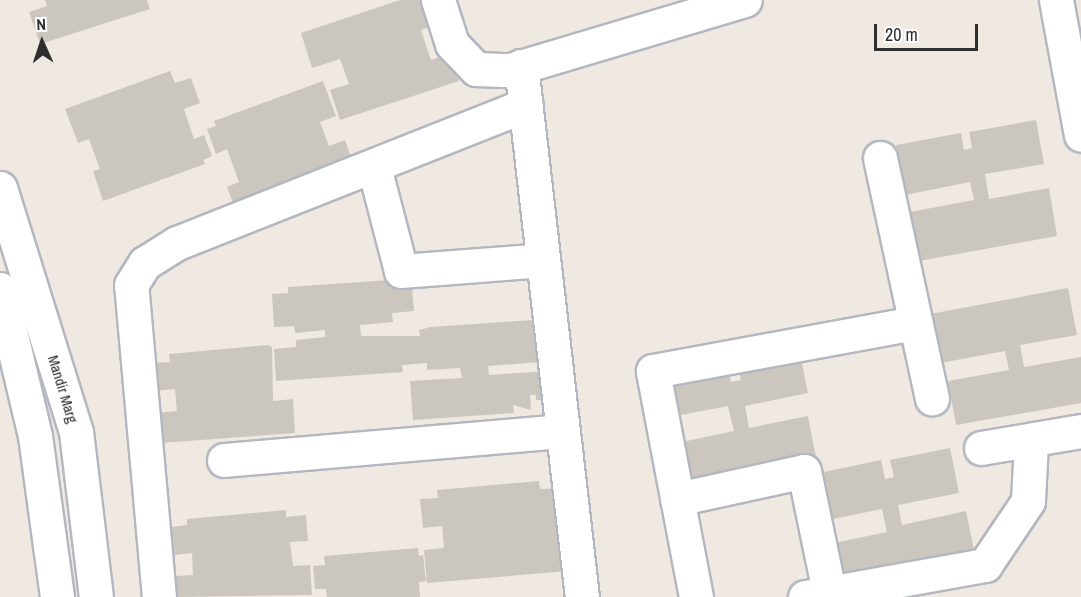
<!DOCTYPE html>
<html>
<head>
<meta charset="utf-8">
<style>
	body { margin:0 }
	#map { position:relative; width:1081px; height:597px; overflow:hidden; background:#efe9e1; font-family:"Archivo Narrow",sans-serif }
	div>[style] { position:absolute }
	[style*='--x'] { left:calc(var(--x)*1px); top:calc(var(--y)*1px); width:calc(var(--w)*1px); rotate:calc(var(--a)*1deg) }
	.building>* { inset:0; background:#cbc7bf }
	.roads { filter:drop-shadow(2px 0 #b4b7c1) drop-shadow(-2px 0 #b4b7c1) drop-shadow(0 2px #b4b7c1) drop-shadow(0 -2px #b4b7c1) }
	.minor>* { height:33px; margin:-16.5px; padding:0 16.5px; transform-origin:16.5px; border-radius:16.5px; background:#fff }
	.secondary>* { height:33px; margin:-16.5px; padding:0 16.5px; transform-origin:16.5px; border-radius:16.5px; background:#fff }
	span { translate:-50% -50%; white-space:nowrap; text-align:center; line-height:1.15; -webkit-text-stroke:5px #fff; paint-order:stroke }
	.street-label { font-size:15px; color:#2e2e2e }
	.north { position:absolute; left:12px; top:12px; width:60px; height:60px; -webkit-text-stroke:4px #fff; paint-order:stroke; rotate:357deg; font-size:16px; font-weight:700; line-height:24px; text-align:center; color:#2e2e2e }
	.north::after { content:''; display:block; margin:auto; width:21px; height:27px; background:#2e2e2e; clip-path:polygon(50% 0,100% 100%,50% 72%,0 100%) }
	.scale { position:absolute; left:874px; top:24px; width:104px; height:27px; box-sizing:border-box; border:3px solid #2e2e2e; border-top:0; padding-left:8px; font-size:18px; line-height:21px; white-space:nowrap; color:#2e2e2e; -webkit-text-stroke:4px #fff; paint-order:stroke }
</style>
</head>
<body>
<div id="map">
	<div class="building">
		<div style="clip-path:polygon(45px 0,147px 0,150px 9px,40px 44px,29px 12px,47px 6px)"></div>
		<div style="clip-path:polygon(400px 0,431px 0,439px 23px,421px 30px,431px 60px,442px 56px,447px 47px,459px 81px,340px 120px,330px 90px,349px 84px,340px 59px,312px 68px,301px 33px)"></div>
		<div style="clip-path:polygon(170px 71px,175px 83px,191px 78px,200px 103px,184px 109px,194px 139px,204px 135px,212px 156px,203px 160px,205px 164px,103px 201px,93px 171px,100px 169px,89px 139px,78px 143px,65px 109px)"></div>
		<div style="clip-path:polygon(323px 81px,336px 116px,320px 122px,329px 146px,345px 140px,351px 157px,235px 208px,227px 187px,239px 182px,227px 149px,216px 154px,207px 129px,216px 126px,214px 121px)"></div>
		<div style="clip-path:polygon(1036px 120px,1044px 164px,985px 174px,989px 199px,1049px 188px,1057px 236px,919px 261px,910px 212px,974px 200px,970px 182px,905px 195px,896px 145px,961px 133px,964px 150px,972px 148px,969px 132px)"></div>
		<div style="clip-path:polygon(390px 280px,390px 288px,412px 287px,414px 311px,392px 313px,393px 322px,360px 325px,361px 336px,420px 336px,419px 330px,431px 327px,532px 320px,532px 324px,538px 323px,541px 362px,488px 366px,489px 375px,548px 371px,545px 400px,536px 400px,536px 395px,530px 395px,531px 410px,513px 405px,514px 413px,413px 420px,410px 381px,462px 378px,460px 368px,427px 370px,427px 363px,402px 365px,403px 372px,276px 381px,274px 349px,296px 347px,296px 340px,325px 337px,325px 330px,295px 333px,294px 326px,274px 327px,272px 294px,288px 293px,288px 287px)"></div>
		<div style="clip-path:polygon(1068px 288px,1077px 335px,1020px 345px,1024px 367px,1081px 357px,1081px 403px,956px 425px,948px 381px,1009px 370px,1005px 351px,940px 363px,930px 314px)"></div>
		<div style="clip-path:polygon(268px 345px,272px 347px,273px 401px,293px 399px,295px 433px,160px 443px,158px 413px,177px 411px,175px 389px,153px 391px,151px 363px,170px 362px,169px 354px)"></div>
		<div style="clip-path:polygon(799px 349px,808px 393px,745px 406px,749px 428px,808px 416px,817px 463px,687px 489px,677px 443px,734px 431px,728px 406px,671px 417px,663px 378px,727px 365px,731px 382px,741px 380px,737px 363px)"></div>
		<div style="clip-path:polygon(950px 448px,959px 493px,898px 505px,902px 525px,966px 511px,976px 559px,842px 586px,834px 543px,887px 532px,882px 509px,833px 519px,824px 472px,881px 460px,885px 479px,894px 477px,890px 460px)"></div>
		<div style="clip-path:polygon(539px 481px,540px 489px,561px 488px,568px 571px,427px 583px,424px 550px,444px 548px,442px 526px,423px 528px,420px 499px,438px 498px,437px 490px)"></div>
		<div style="clip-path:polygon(286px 510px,286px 517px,306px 515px,308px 541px,290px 542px,293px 566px,310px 565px,312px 595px,178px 597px,176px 576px,193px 575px,192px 553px,174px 555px,171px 527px,187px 525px,187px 519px)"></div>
		<div style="clip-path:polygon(418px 548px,419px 556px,423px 555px,426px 581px,419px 582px,420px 597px,327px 597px,326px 589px,315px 589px,313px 566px,325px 565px,324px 556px)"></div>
	</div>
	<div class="roads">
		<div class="minor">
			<div style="--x:438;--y:0;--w:46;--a:72.3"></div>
			<div style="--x:452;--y:44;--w:35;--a:46"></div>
			<div style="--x:476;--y:69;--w:34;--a:2"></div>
			<div style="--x:510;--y:70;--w:245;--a:-16.6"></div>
			<div style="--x:1056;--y:0;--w:137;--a:79.5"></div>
			<div style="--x:521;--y:66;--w:534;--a:83.45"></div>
			<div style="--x:880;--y:158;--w:246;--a:77.8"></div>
			<div style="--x:374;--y:167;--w:107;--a:75.4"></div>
			<div style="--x:401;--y:271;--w:142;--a:-4.4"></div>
			<div style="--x:981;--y:448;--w:101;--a:-9.6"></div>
			<div style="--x:224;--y:460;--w:339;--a:-4.9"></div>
			<div style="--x:677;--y:499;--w:130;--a:-12.4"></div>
			<div style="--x:804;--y:471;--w:124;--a:78.3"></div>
			<div style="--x:159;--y:597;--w:313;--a:-95.1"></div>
			<div style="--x:131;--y:285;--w:26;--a:-58"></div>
			<div style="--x:145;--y:263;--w:38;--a:-32"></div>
			<div style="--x:177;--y:243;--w:375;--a:-21.6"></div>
			<div style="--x:696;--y:597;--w:230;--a:-100.8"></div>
			<div style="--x:653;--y:371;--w:266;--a:-10.4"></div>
			<div style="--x:805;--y:597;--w:183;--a:-10.1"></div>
			<div style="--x:985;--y:565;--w:77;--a:-56.1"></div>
			<div style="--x:1028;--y:501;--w:60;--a:-87.1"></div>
		</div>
		<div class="secondary">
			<div style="--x:0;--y:188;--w:256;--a:72.7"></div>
			<div style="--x:76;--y:432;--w:166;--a:83.1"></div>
			<div style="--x:0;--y:289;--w:151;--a:76.6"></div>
			<div style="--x:35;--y:436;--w:162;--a:82.2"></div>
		</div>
	</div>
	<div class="street-label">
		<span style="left:63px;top:389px;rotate:73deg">Mandir Marg</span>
	</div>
	<div class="north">N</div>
	<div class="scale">20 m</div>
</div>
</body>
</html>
